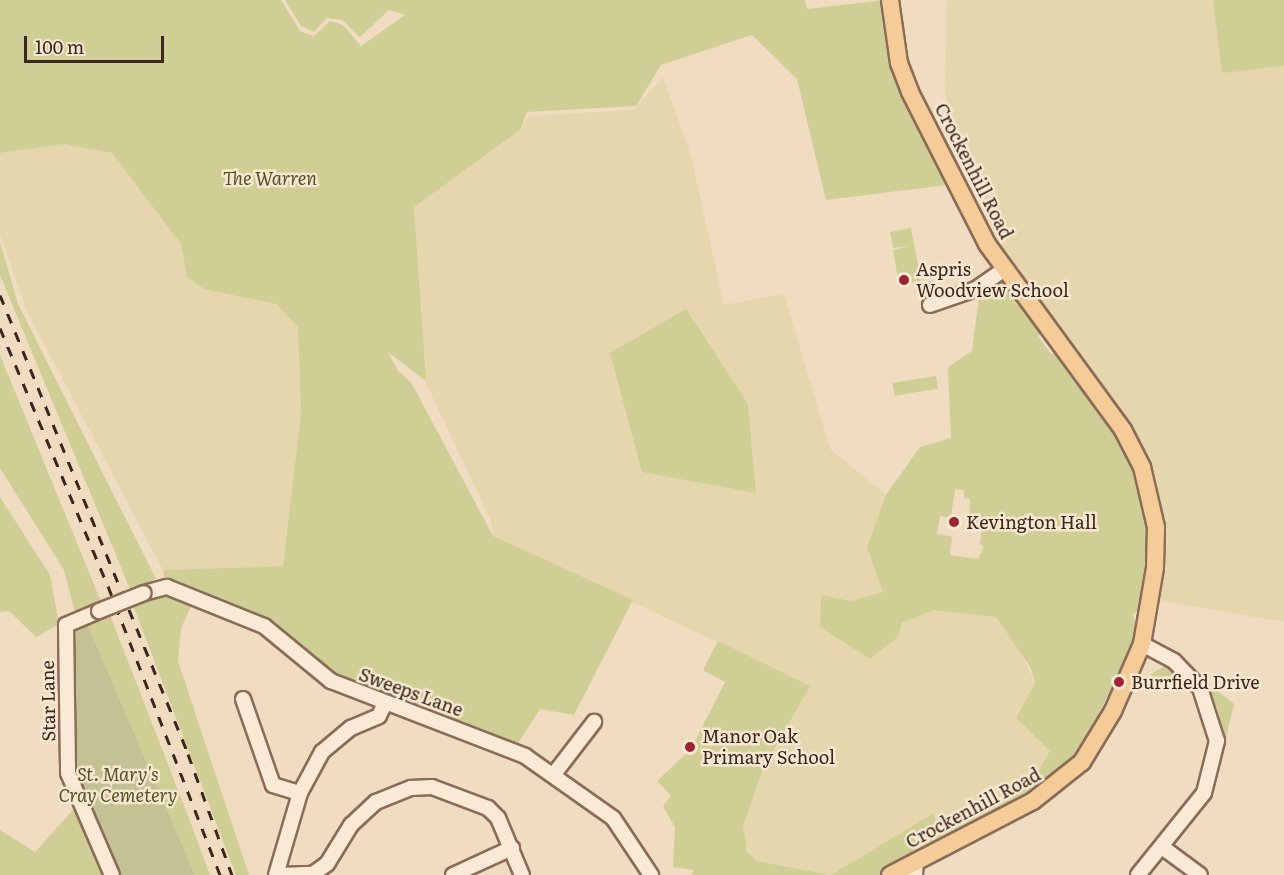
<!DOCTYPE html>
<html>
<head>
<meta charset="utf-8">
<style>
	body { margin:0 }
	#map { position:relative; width:1284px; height:875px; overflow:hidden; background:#f0dcc1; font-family:Literata,serif }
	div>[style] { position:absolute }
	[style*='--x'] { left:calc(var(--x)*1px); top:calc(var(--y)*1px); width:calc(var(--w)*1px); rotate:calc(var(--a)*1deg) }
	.farmland>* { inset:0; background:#e6d6ae }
	.green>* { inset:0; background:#cece95; transform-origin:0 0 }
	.cemetery>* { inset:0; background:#c3c294 }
	.roads { filter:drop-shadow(2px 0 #8a6c58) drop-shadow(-2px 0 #8a6c58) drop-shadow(0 2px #8a6c58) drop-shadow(0 -2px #8a6c58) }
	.minor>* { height:14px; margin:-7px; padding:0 7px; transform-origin:7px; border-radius:7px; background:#faead5 }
	.major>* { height:16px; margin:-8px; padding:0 8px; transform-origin:8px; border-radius:8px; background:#f5cc97 }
	.rail>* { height:3px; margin-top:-1.5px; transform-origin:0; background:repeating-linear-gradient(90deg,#39271d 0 10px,transparent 0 20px) }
	.bridges { filter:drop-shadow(2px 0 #8a6c58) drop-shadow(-2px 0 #8a6c58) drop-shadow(0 2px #8a6c58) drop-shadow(0 -2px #8a6c58) }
	.minor-bridge>* { height:14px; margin:-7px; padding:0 7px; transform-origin:7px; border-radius:7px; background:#faead5 }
	.dots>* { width:16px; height:16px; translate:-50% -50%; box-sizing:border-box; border:3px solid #f7e7d1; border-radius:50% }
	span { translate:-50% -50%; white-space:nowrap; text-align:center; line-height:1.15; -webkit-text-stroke:5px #f7e7d1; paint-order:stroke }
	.street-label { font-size:18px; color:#39271d }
	.park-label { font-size:18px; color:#505622; font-style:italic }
	.poi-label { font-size:18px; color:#39271d }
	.left { translate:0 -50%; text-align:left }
	.scale { position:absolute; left:24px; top:36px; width:140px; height:27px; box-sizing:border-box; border:3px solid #39271d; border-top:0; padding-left:8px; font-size:18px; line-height:21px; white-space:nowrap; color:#39271d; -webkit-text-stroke:4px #f7e7d1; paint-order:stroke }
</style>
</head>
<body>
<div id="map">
	<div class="farmland">
		<div style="clip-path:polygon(947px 0,1213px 0,1222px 72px,1284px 66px,1284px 622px,1151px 599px,1156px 527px,1090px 383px,1084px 360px,1004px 253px,984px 210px,945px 93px)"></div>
		<div style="clip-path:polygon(evenodd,663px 77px,691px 156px,724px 305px,784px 294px,830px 449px,886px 495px,888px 591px,851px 601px,821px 595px,820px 626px,870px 659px,898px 637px,902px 623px,934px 610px,997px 617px,1016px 641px,1035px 683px,1016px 718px,1050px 751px,1031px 784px,937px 833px,934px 813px,831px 875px,757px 861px,744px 844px,740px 818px,760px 760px,810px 686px,493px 536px,491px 521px,426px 383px,414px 207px,520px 130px,529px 116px,634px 110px,663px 77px,685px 309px,748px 404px,756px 493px,685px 309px)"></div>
		<div style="clip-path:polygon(63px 144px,112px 153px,181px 244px,187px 277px,204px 289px,276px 304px,298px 327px,301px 413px,283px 566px,163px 570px,26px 309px,0 235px,0 153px)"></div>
	</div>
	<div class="green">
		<div style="clip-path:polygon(0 0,281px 0,300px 31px,314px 36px,330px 21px,343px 25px,361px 46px,405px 15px,389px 10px,360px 37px,342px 20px,327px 18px,314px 32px,301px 26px,285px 0,805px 0,807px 9px,884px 0,893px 60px,955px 184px,826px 200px,797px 79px,752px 35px,661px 65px,636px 106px,527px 112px,520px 130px,414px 207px,426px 381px,388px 352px,398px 371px,411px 382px,493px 536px,633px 600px,574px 715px,540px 709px,517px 745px,349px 683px,277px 625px,165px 581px,163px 570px,283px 566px,301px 413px,298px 327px,276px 304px,204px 289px,187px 277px,181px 244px,112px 153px,63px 144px,0 153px)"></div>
		<div style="clip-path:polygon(1213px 0,1284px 0,1284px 66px,1222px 73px)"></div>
		<div style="clip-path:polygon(911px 228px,921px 281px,899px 285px,893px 250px,910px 246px,893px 248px,890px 232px)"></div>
		<div style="clip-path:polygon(0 242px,18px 304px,156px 579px,130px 589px,0 275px)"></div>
		<div style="clip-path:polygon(evenodd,1003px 280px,1045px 331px,1038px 336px,1051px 354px,1059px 351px,1116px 427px,1137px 469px,1152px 529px,1145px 554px,1152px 575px,1147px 600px,1133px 615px,1139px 633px,1074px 763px,1038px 791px,882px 875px,831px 875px,934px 813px,937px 833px,1031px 784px,1050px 751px,1016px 718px,1035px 683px,1031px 668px,996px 617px,934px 610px,902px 623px,898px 637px,870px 659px,820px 627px,821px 595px,851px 601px,883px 592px,867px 547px,886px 495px,920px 447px,951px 438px,948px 367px,972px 351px,979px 297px,1003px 280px,955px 489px,964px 490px,964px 498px,970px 499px,969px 526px,982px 528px,980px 544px,984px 547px,978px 559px,950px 555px,952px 537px,937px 534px,940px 516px,951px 518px,955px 489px)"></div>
		<div style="clip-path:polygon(686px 309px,748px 404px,756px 493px,642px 472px,610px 353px)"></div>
		<div style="clip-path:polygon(0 355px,102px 604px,76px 616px,64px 570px,0 468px)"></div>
		<div style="left:936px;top:376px;width:13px;height:44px;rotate:81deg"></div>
		<div style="clip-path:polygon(0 497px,50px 575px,59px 624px,36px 637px,9px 611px,0 612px)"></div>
		<div style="clip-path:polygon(168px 593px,193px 602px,181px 628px,178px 661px,249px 875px,236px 875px,133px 605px)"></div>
		<div style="clip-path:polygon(110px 615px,190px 821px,210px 875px,195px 875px,87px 623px)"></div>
		<div style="clip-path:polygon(718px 641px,810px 686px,763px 768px,743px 826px,747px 851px,757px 861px,830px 875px,691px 875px,694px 870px,673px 867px,675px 827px,663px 806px,671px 796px,657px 781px,691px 749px,725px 682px,703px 670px)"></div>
		<div style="clip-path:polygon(1165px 666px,1174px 672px,1186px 685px,1177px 691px,1167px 676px,1153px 679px,1151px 674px)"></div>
		<div style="clip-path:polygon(1198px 675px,1234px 704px,1223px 749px,1218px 709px)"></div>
		<div style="clip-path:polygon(74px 809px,107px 875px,0 875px,0 830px,35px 852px)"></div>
	</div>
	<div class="cemetery">
		<div style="clip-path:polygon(87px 623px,195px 875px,119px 875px,82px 793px,75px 765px,71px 630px)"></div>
	</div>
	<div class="roads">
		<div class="minor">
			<div style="--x:930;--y:305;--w:49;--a:-19.2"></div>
			<div style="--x:976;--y:289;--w:35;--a:-35"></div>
			<div style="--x:144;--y:593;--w:24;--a:-15"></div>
			<div style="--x:167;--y:587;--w:105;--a:21.9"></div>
			<div style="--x:264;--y:626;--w:87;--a:39.4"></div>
			<div style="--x:331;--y:681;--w:208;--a:21.1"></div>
			<div style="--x:525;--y:756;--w:108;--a:35.2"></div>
			<div style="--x:613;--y:818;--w:69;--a:56.3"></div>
			<div style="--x:99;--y:611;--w:36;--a:157"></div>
			<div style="--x:66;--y:625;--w:148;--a:89.2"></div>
			<div style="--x:68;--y:773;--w:111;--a:66.7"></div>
			<div style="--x:243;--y:699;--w:91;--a:70.8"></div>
			<div style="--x:273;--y:785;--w:28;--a:17"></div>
			<div style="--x:554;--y:774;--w:66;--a:-52.4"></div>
			<div style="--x:1162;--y:847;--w:47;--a:36.4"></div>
			<div style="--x:276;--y:875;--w:85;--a:-73.7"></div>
			<div style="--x:300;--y:793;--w:47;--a:-61.8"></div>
			<div style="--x:322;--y:752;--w:38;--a:-40"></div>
			<div style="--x:351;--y:728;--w:30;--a:-23"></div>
			<div style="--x:379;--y:716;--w:12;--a:-66"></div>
			<div style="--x:280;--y:875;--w:33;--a:-2"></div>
			<div style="--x:313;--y:874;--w:17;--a:-36"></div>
			<div style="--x:327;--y:864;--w:46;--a:-58.4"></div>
			<div style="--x:351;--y:825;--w:34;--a:-43"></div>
			<div style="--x:376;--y:802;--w:38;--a:-22"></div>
			<div style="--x:411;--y:788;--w:21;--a:-3"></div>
			<div style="--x:432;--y:787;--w:60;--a:20.6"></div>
			<div style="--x:488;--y:808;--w:14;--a:45"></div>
			<div style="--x:498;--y:818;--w:62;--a:67.2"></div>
			<div style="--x:453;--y:875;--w:65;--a:-24.6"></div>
			<div style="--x:915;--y:875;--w:14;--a:-86"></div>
			<div style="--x:1138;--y:875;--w:105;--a:-51.2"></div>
			<div style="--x:1204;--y:793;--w:54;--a:-76"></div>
			<div style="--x:1217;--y:741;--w:56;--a:-107.8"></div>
			<div style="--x:1200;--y:688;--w:37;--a:-134"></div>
			<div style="--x:1174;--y:661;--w:36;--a:-152"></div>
		</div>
		<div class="major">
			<div style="--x:890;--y:0;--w:64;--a:81.9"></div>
			<div style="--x:899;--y:63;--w:31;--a:69"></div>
			<div style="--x:910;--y:92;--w:170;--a:63.1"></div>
			<div style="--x:987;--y:244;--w:230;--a:53.8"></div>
			<div style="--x:1123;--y:430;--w:42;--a:62.8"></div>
			<div style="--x:1142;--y:467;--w:62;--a:76.9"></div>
			<div style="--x:1156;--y:527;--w:41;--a:91.4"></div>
			<div style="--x:1155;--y:568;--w:77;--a:99.7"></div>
			<div style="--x:1142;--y:644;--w:73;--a:113.4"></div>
			<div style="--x:1113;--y:711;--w:60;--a:121.3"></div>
			<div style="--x:1082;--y:762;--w:63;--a:141.5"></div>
			<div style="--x:1033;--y:801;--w:161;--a:152.6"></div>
		</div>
	</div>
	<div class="rail">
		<div style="--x:0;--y:295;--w:496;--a:67.7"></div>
		<div style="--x:188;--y:754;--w:129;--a:70"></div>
		<div style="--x:0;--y:328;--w:280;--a:67.3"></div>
		<div style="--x:108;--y:586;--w:310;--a:68.8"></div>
	</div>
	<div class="bridges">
		<div class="minor-bridge">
			<div style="--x:99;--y:611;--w:48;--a:-21.8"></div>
		</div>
	</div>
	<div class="dots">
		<div style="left:904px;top:280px;background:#9c2535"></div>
		<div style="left:954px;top:522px;background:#9c2535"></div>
		<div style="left:1119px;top:682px;background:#9c2535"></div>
		<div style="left:690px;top:747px;background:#9c2535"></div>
	</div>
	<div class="street-label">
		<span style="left:974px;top:171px;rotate:63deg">Crockenhill Road</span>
		<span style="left:411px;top:692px;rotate:20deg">Sweeps Lane</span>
		<span style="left:48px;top:701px;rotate:-91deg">Star Lane</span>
		<span style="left:973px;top:808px;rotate:-28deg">Crockenhill Road</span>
	</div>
	<div class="park-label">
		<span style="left:270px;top:178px">The Warren</span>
		<span style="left:118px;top:785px">St. Mary's<br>Cray Cemetery</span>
	</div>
	<div class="poi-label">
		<span class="left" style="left:916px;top:280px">Aspris<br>Woodview School</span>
		<span class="left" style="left:966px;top:522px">Kevington Hall</span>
		<span class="left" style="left:1131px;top:682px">Burrfield Drive</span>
		<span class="left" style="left:702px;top:747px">Manor Oak<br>Primary School</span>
	</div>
	<div class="scale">100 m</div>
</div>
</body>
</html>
